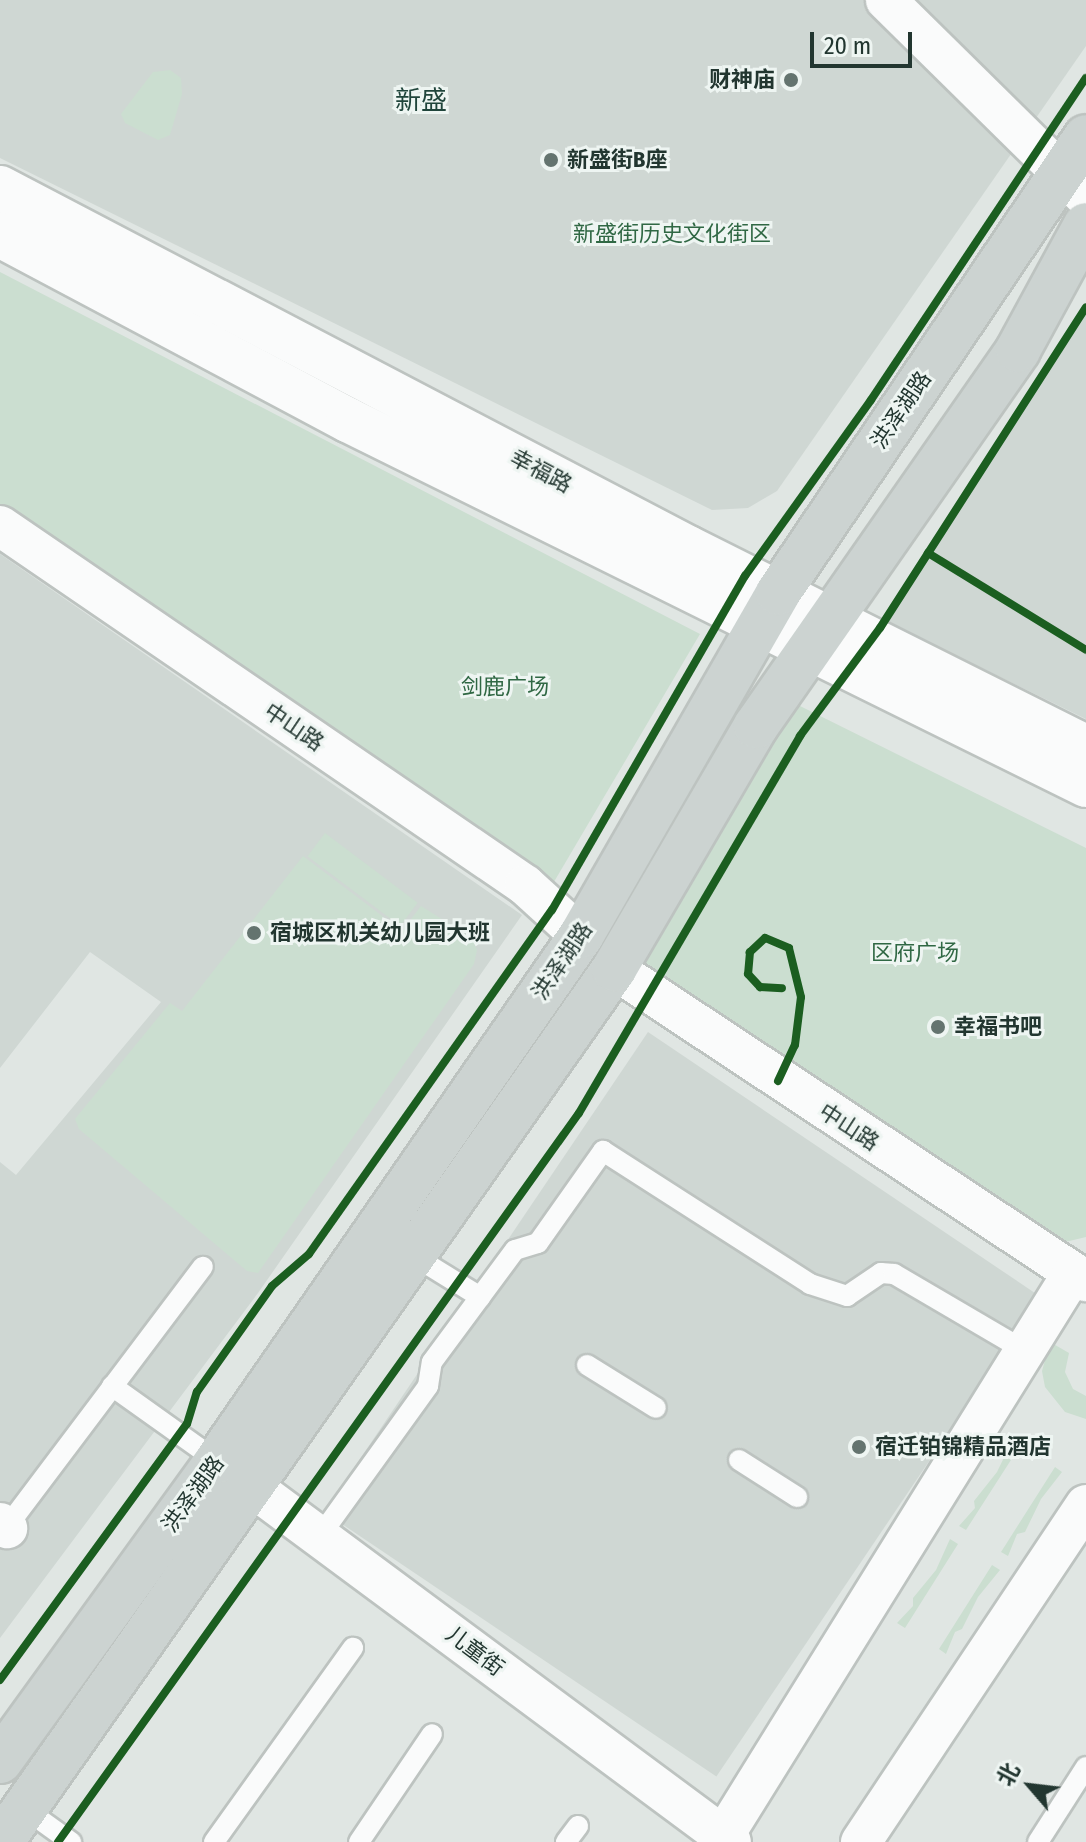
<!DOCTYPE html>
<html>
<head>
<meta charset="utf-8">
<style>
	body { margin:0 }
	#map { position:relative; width:1086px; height:1842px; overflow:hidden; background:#e0e6e3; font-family:"Fira Sans Condensed","Noto Sans SC",sans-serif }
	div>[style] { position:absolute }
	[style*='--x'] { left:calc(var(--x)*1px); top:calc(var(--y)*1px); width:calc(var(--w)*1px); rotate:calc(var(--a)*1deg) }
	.built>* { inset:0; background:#cfd7d3; transform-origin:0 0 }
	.green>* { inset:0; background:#cbded0; transform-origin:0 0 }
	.roads { filter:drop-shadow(2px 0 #bdc3c0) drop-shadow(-2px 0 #bdc3c0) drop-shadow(0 2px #bdc3c0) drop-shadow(0 -2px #bdc3c0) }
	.service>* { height:20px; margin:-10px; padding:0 10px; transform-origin:10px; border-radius:10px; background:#fafbfb }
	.minor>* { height:40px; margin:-20px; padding:0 20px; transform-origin:20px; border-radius:20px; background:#fafbfb }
	.secondary>* { height:44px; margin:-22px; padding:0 22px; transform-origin:22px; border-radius:22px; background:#fafbfb }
	.primary>* { height:44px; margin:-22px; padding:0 22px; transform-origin:22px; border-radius:22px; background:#ccd3d1 }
	.cycleway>* { height:8px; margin:-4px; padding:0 4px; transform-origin:4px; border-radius:4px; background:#1b5e20 }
	.dots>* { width:22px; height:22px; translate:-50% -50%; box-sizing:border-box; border:4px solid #eef5f2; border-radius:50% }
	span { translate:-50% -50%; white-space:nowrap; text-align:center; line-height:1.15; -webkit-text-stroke:6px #eef5f2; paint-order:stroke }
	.poi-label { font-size:22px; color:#223630; font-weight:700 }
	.right { translate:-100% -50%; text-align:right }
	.left { translate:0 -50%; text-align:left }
	.park-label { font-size:22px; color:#306844 }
	.street-label { font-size:22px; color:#223630 }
	.quarter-label { font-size:26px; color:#20453b }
	.north { position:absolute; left:990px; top:1746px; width:80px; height:80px; -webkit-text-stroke:6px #eef5f2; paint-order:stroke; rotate:298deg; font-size:22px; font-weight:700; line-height:32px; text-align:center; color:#223630 }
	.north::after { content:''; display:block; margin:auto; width:28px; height:36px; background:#223630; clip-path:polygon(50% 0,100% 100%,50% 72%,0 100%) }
	.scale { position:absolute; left:810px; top:32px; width:102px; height:36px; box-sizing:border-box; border:4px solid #223630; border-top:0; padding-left:10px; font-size:24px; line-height:28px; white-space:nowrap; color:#223630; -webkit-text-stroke:6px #eef5f2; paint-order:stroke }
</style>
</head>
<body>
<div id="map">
	<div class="built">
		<div style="clip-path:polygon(0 0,1086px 0,1086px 46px,777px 491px,748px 508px,712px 510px,0 158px)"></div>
		<div style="clip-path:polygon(1086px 307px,1086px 719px,881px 619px)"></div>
		<div style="clip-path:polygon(0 554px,522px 915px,258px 1293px,0 1638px,0 1162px,16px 1175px,161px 1002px,90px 952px,0 1068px)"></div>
		<div style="left:648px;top:1032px;width:473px;height:579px;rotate:34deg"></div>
	</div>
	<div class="green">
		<div style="clip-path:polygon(170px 70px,181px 78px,182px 94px,170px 135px,158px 140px,125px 123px,121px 114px,153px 72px)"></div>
		<div style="clip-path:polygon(0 272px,700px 634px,551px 887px,0 508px)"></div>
		<div style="clip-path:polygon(792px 702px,1086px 848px,1086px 1237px,1061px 1243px,641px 973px,643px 951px)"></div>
		<div style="left:325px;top:833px;width:116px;height:29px;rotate:37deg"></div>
		<div style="clip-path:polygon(303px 856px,402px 931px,421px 906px,472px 938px,477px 950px,474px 964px,258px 1273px,247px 1271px,79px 1129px,75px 1119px,170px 1003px,182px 1011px)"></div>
		<div style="clip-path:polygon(1050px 1342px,1069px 1353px,1065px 1372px,1073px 1389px,1086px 1396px,1086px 1419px,1065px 1412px,1045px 1387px,1042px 1371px)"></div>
		<div style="clip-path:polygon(1012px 1441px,1020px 1446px,966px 1530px,959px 1526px,975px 1508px,974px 1501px,997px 1472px)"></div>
		<div style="clip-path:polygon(1055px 1467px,1062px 1472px,1041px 1499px,1025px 1532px,1017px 1534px,1008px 1556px,1001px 1552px)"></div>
		<div style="clip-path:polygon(950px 1539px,958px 1544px,905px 1628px,897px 1623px,913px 1606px,913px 1598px,936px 1570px)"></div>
		<div style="clip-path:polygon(992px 1565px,1000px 1570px,978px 1597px,962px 1629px,955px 1632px,946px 1654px,939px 1649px)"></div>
	</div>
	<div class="roads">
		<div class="service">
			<div style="--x:414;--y:1256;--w:78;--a:31.8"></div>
			<div style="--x:587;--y:1365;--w:81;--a:31.9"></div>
			<div style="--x:112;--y:1386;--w:129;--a:35.5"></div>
			<div style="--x:739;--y:1460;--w:69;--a:32.5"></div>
			<div style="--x:3;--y:1532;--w:332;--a:-53"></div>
			<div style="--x:320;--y:1536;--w:185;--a:-54.2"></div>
			<div style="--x:428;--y:1386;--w:24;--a:-81"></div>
			<div style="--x:432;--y:1362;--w:139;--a:-53.5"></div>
			<div style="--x:515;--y:1250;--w:24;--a:-17"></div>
			<div style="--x:538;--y:1243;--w:113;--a:-54.8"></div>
			<div style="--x:603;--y:1151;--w:246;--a:32.7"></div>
			<div style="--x:810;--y:1284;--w:39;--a:18"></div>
			<div style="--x:847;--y:1296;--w:41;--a:-34.1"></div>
			<div style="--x:881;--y:1273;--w:13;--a:4"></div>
			<div style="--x:894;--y:1274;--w:152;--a:30.4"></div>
			<div style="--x:25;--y:1809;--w:57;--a:35.7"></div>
			<div style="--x:214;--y:1842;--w:239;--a:-54.4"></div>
			<div style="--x:359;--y:1842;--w:130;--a:-55.9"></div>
			<div style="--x:566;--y:1842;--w:20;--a:-53"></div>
			<div style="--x:1038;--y:1842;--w:89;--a:-57.4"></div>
		</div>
		<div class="minor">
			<div style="--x:886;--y:0;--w:281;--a:44.6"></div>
			<div style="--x:0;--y:526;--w:636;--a:34.36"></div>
			<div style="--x:525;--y:885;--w:76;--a:42.3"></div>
			<div style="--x:614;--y:969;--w:566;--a:33.47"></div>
			<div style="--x:224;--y:1466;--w:631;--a:36.56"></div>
			<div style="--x:0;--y:1523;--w:9;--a:36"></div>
			<div style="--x:724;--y:1835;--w:662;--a:-58.16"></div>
			<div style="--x:861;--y:1842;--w:405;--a:-56.3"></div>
		</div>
		<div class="secondary">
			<div style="--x:0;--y:188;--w:776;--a:27.62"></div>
			<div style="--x:688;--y:548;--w:445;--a:26.6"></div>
			<div style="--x:0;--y:235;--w:394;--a:28"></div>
			<div style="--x:348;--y:420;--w:823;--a:26.32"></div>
		</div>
		<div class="primary">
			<div style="--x:0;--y:1761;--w:370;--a:-54.1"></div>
			<div style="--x:217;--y:1461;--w:639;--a:-55.27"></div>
			<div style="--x:581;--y:936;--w:396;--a:-60.1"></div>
			<div style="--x:778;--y:593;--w:550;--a:-55.96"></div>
			<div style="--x:1;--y:1842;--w:1067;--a:-54.92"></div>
			<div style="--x:614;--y:969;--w:281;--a:-59.7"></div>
			<div style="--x:756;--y:726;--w:458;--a:-55.1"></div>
			<div style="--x:1018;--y:350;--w:142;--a:-61.5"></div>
		</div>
	</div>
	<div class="cycleway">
		<div style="--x:928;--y:553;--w:185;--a:31.5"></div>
		<div style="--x:778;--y:1081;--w:40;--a:-65"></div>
		<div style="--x:795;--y:1045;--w:48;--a:-82.9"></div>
		<div style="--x:801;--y:997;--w:50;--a:-103.8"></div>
		<div style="--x:789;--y:948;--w:26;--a:-157"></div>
		<div style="--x:765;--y:938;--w:21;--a:137"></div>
		<div style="--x:750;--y:952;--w:22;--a:95"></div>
		<div style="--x:748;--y:974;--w:18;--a:47"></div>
		<div style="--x:760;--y:987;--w:22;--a:3"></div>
		<div style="--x:0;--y:1680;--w:317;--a:-53.9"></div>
		<div style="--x:187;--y:1424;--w:34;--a:-73"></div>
		<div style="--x:197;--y:1392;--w:130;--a:-54.7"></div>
		<div style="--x:272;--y:1286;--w:49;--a:-40.9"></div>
		<div style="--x:309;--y:1254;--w:421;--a:-54.8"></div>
		<div style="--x:552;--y:910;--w:386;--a:-60"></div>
		<div style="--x:745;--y:576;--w:216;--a:-54.4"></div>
		<div style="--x:871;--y:400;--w:387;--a:-56.3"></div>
		<div style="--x:58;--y:1842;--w:896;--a:-54.45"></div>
		<div style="--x:579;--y:1113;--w:437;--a:-59.6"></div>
		<div style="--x:800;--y:736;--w:134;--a:-53.5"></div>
		<div style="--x:880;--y:628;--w:381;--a:-57.3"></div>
	</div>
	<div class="dots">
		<div style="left:791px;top:80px;background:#64746f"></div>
		<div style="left:551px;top:160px;background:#64746f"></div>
		<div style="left:254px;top:933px;background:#64746f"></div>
		<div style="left:938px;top:1027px;background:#64746f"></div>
		<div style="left:859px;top:1447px;background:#64746f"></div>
	</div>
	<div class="poi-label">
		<span class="right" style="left:775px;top:80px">财神庙</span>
		<span class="left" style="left:567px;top:160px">新盛街B座</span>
		<span class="left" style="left:270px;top:933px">宿城区机关幼儿园大班</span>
		<span class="left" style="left:954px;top:1027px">幸福书吧</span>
		<span class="left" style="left:875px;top:1447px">宿迁铂锦精品酒店</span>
	</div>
	<div class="park-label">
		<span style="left:672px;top:234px">新盛街历史文化街区</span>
		<span style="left:505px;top:687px">剑鹿广场</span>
		<span style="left:915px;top:953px">区府广场</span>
	</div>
	<div class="street-label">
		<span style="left:901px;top:410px;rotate:-56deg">洪泽湖路</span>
		<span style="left:541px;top:471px;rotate:28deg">幸福路</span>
		<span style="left:294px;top:727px;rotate:34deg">中山路</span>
		<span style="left:562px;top:961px;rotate:-56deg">洪泽湖路</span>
		<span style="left:849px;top:1127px;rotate:33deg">中山路</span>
		<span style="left:193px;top:1494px;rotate:-54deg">洪泽湖路</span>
		<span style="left:475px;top:1651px;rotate:37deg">儿童街</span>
	</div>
	<div class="quarter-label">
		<span style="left:421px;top:101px">新盛</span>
	</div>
	<div class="north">北</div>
	<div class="scale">20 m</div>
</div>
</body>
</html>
